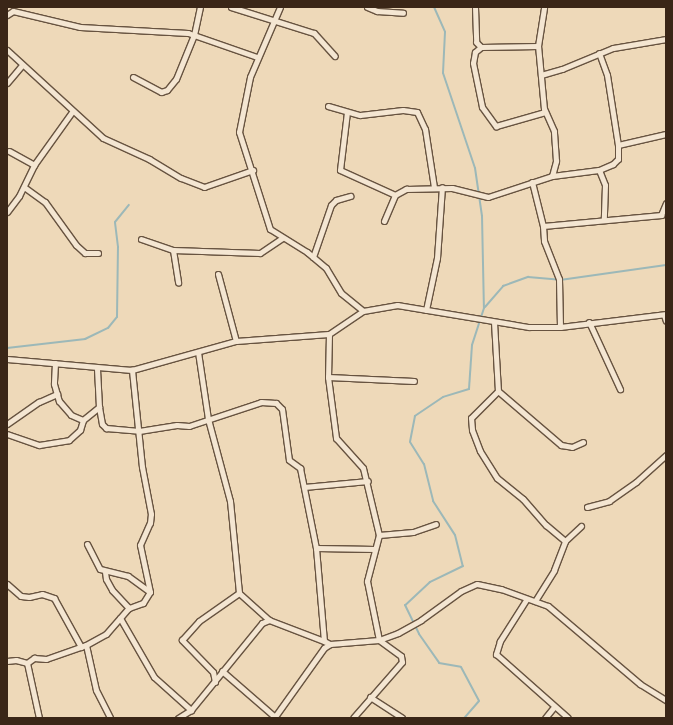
<!DOCTYPE html>
<html>
<head>
<meta charset="utf-8">
<style>
	body { margin:0 }
	#map { position:relative; width:673px; height:725px; overflow:hidden; background:#eed9b9; font-family:"IM FELL Great Primer",serif }
	div>[style] { position:absolute }
	[style*='--x'] { left:calc(var(--x)*1px); top:calc(var(--y)*1px); width:calc(var(--w)*1px); rotate:calc(var(--a)*1deg) }
	.stream>* { height:2px; margin:-1px; padding:0 1px; transform-origin:1px; border-radius:1px; background:#9cb8b8 }
	.roads { filter:drop-shadow(1px 0 #675340) drop-shadow(-1px 0 #675340) drop-shadow(0 1px #675340) drop-shadow(0 -1px #675340) }
	.street>* { height:5px; margin:-2.5px; padding:0 2.5px; transform-origin:2.5px; border-radius:2.5px; background:#f4e6d2 }
	span { translate:-50% -50%; white-space:nowrap; text-align:center; line-height:1.15; -webkit-text-stroke:4px #f4e6d2; paint-order:stroke }
	.frame { position:absolute; inset:0; border:8px solid #3a2617; pointer-events:none }
</style>
</head>
<body>
<div id="map">
	<div class="stream">
		<div style="--x:434;--y:7;--w:27;--a:66"></div>
		<div style="--x:445;--y:32;--w:41;--a:92.8"></div>
		<div style="--x:443;--y:73;--w:100;--a:71.4"></div>
		<div style="--x:475;--y:168;--w:49;--a:81.7"></div>
		<div style="--x:482;--y:216;--w:92;--a:88.8"></div>
		<div style="--x:484;--y:308;--w:39;--a:108"></div>
		<div style="--x:472;--y:345;--w:44;--a:93.9"></div>
		<div style="--x:469;--y:389;--w:27;--a:163"></div>
		<div style="--x:443;--y:397;--w:34;--a:146"></div>
		<div style="--x:415;--y:416;--w:26;--a:101"></div>
		<div style="--x:410;--y:442;--w:26;--a:58"></div>
		<div style="--x:424;--y:464;--w:38;--a:76"></div>
		<div style="--x:433;--y:501;--w:40;--a:57.1"></div>
		<div style="--x:455;--y:535;--w:32;--a:76"></div>
		<div style="--x:463;--y:566;--w:37;--a:154"></div>
		<div style="--x:430;--y:582;--w:34;--a:137"></div>
		<div style="--x:405;--y:605;--w:32;--a:64"></div>
		<div style="--x:419;--y:634;--w:35;--a:55"></div>
		<div style="--x:439;--y:663;--w:22;--a:10"></div>
		<div style="--x:461;--y:667;--w:38;--a:62"></div>
		<div style="--x:479;--y:701;--w:23;--a:131"></div>
		<div style="--x:485;--y:307;--w:28;--a:-49"></div>
		<div style="--x:503;--y:286;--w:27;--a:-20"></div>
		<div style="--x:528;--y:277;--w:32;--a:5"></div>
		<div style="--x:560;--y:280;--w:107;--a:-8.1"></div>
		<div style="--x:7;--y:348;--w:79;--a:-6.6"></div>
		<div style="--x:85;--y:339;--w:25;--a:-26"></div>
		<div style="--x:108;--y:328;--w:14;--a:-51"></div>
		<div style="--x:117;--y:317;--w:70;--a:-89.2"></div>
		<div style="--x:118;--y:247;--w:25;--a:-97"></div>
		<div style="--x:115;--y:222;--w:22;--a:-51"></div>
	</div>
	<div class="roads">
		<div class="street">
			<div style="--x:231;--y:7;--w:87;--a:17.4"></div>
			<div style="--x:314;--y:33;--w:31;--a:48"></div>
			<div style="--x:280;--y:7;--w:76;--a:113.2"></div>
			<div style="--x:250;--y:77;--w:56;--a:101.3"></div>
			<div style="--x:239;--y:132;--w:102;--a:72.3"></div>
			<div style="--x:270;--y:229;--w:44;--a:31.9"></div>
			<div style="--x:307;--y:252;--w:25;--a:40"></div>
			<div style="--x:326;--y:268;--w:29;--a:59"></div>
			<div style="--x:341;--y:293;--w:28;--a:39"></div>
			<div style="--x:367;--y:7;--w:11;--a:22"></div>
			<div style="--x:377;--y:11;--w:26;--a:4"></div>
			<div style="--x:475;--y:7;--w:35;--a:88"></div>
			<div style="--x:476;--y:42;--w:7;--a:45"></div>
			<div style="--x:481;--y:47;--w:8;--a:140"></div>
			<div style="--x:475;--y:52;--w:11;--a:100"></div>
			<div style="--x:473;--y:63;--w:45;--a:78.4"></div>
			<div style="--x:482;--y:107;--w:24;--a:54"></div>
			<div style="--x:496;--y:126;--w:51;--a:-15.9"></div>
			<div style="--x:7;--y:15;--w:7;--a:-34"></div>
			<div style="--x:13;--y:11;--w:69;--a:13.4"></div>
			<div style="--x:80;--y:27;--w:108;--a:3.2"></div>
			<div style="--x:188;--y:33;--w:73;--a:19.2"></div>
			<div style="--x:481;--y:47;--w:57;--a:-1"></div>
			<div style="--x:7;--y:50;--w:130;--a:42.5"></div>
			<div style="--x:103;--y:138;--w:51;--a:24.5"></div>
			<div style="--x:149;--y:159;--w:37;--a:31"></div>
			<div style="--x:181;--y:178;--w:25;--a:21"></div>
			<div style="--x:204;--y:187;--w:52;--a:-19.1"></div>
			<div style="--x:599;--y:53;--w:23;--a:70"></div>
			<div style="--x:607;--y:75;--w:71;--a:81.1"></div>
			<div style="--x:541;--y:75;--w:22;--a:-16"></div>
			<div style="--x:562;--y:69;--w:55;--a:-22.4"></div>
			<div style="--x:613;--y:48;--w:54;--a:-9.6"></div>
			<div style="--x:133;--y:77;--w:32;--a:28"></div>
			<div style="--x:161;--y:92;--w:6;--a:-18"></div>
			<div style="--x:167;--y:90;--w:14;--a:-51"></div>
			<div style="--x:176;--y:79;--w:48;--a:-67.8"></div>
			<div style="--x:194;--y:35;--w:29;--a:-78"></div>
			<div style="--x:7;--y:83;--w:23;--a:-50"></div>
			<div style="--x:328;--y:106;--w:33;--a:16"></div>
			<div style="--x:360;--y:115;--w:43;--a:-6.6"></div>
			<div style="--x:403;--y:110;--w:14;--a:8"></div>
			<div style="--x:417;--y:112;--w:19;--a:65"></div>
			<div style="--x:425;--y:129;--w:59;--a:81.2"></div>
			<div style="--x:347;--y:112;--w:58;--a:96.9"></div>
			<div style="--x:340;--y:170;--w:60;--a:24.4"></div>
			<div style="--x:9;--y:151;--w:29;--a:29"></div>
			<div style="--x:599;--y:170;--w:16;--a:68"></div>
			<div style="--x:605;--y:185;--w:35;--a:92"></div>
			<div style="--x:552;--y:176;--w:47;--a:-7.3"></div>
			<div style="--x:599;--y:170;--w:15;--a:-23"></div>
			<div style="--x:613;--y:164;--w:7;--a:-45"></div>
			<div style="--x:618;--y:159;--w:14;--a:-90"></div>
			<div style="--x:618;--y:145;--w:49;--a:-12.9"></div>
			<div style="--x:532;--y:182;--w:45;--a:76"></div>
			<div style="--x:543;--y:226;--w:15;--a:86"></div>
			<div style="--x:544;--y:241;--w:41;--a:68.5"></div>
			<div style="--x:559;--y:279;--w:48;--a:88.8"></div>
			<div style="--x:24;--y:187;--w:26;--a:36"></div>
			<div style="--x:45;--y:202;--w:53;--a:54.2"></div>
			<div style="--x:76;--y:245;--w:12;--a:42"></div>
			<div style="--x:85;--y:253;--w:13;--a:0"></div>
			<div style="--x:7;--y:212;--w:20;--a:-53"></div>
			<div style="--x:19;--y:196;--w:34;--a:-64"></div>
			<div style="--x:34;--y:165;--w:65;--a:-54.4"></div>
			<div style="--x:384;--y:221;--w:28;--a:-67"></div>
			<div style="--x:395;--y:195;--w:13;--a:-29"></div>
			<div style="--x:406;--y:189;--w:46;--a:-1.2"></div>
			<div style="--x:452;--y:188;--w:37;--a:14"></div>
			<div style="--x:488;--y:197;--w:67;--a:-18.2"></div>
			<div style="--x:552;--y:176;--w:16;--a:-75"></div>
			<div style="--x:556;--y:161;--w:30;--a:-94"></div>
			<div style="--x:554;--y:131;--w:24;--a:-114"></div>
			<div style="--x:544;--y:109;--w:63;--a:-95.4"></div>
			<div style="--x:538;--y:46;--w:39;--a:-81"></div>
			<div style="--x:543;--y:226;--w:119;--a:-5.3"></div>
			<div style="--x:661;--y:215;--w:13;--a:-67"></div>
			<div style="--x:141;--y:239;--w:34;--a:19"></div>
			<div style="--x:173;--y:250;--w:87;--a:2"></div>
			<div style="--x:260;--y:253;--w:27;--a:-34"></div>
			<div style="--x:173;--y:250;--w:33;--a:81"></div>
			<div style="--x:313;--y:257;--w:55;--a:-70.9"></div>
			<div style="--x:331;--y:205;--w:7;--a:-45"></div>
			<div style="--x:336;--y:200;--w:15;--a:-16"></div>
			<div style="--x:218;--y:274;--w:69;--a:75"></div>
			<div style="--x:426;--y:310;--w:53;--a:-78.1"></div>
			<div style="--x:437;--y:258;--w:71;--a:-86"></div>
			<div style="--x:664;--y:315;--w:6;--a:72"></div>
			<div style="--x:494;--y:322;--w:69;--a:86.7"></div>
			<div style="--x:498;--y:391;--w:38;--a:135"></div>
			<div style="--x:471;--y:418;--w:12;--a:85"></div>
			<div style="--x:472;--y:430;--w:22;--a:69"></div>
			<div style="--x:480;--y:451;--w:32;--a:58"></div>
			<div style="--x:497;--y:478;--w:33;--a:39"></div>
			<div style="--x:523;--y:499;--w:35;--a:49"></div>
			<div style="--x:546;--y:525;--w:25;--a:40"></div>
			<div style="--x:589;--y:322;--w:74;--a:65.2"></div>
			<div style="--x:329;--y:334;--w:43;--a:91.3"></div>
			<div style="--x:328;--y:377;--w:62;--a:82.5"></div>
			<div style="--x:336;--y:438;--w:40;--a:48"></div>
			<div style="--x:363;--y:468;--w:69;--a:76.6"></div>
			<div style="--x:379;--y:535;--w:48;--a:104.6"></div>
			<div style="--x:367;--y:581;--w:60;--a:78.5"></div>
			<div style="--x:379;--y:640;--w:27;--a:36"></div>
			<div style="--x:401;--y:656;--w:6;--a:81"></div>
			<div style="--x:402;--y:662;--w:74;--a:131.2"></div>
			<div style="--x:198;--y:352;--w:68;--a:81.5"></div>
			<div style="--x:208;--y:419;--w:85;--a:75"></div>
			<div style="--x:230;--y:501;--w:92;--a:84.4"></div>
			<div style="--x:239;--y:593;--w:40;--a:42"></div>
			<div style="--x:269;--y:620;--w:59;--a:20.9"></div>
			<div style="--x:7;--y:359;--w:125;--a:5"></div>
			<div style="--x:132;--y:370;--w:108;--a:-15.6"></div>
			<div style="--x:236;--y:341;--w:93;--a:-4.3"></div>
			<div style="--x:329;--y:334;--w:41;--a:-34.1"></div>
			<div style="--x:363;--y:311;--w:35;--a:-10"></div>
			<div style="--x:397;--y:305;--w:134;--a:9.5"></div>
			<div style="--x:529;--y:327;--w:31;--a:0"></div>
			<div style="--x:560;--y:327;--w:107;--a:-7"></div>
			<div style="--x:55;--y:363;--w:21;--a:93"></div>
			<div style="--x:54;--y:384;--w:18;--a:74"></div>
			<div style="--x:59;--y:401;--w:18;--a:49"></div>
			<div style="--x:71;--y:415;--w:13;--a:23"></div>
			<div style="--x:328;--y:377;--w:86;--a:2.7"></div>
			<div style="--x:498;--y:391;--w:83;--a:40.6"></div>
			<div style="--x:561;--y:445;--w:11;--a:10"></div>
			<div style="--x:572;--y:447;--w:12;--a:-24"></div>
			<div style="--x:99;--y:407;--w:17;--a:80"></div>
			<div style="--x:102;--y:424;--w:6;--a:45"></div>
			<div style="--x:106;--y:428;--w:33;--a:5"></div>
			<div style="--x:139;--y:431;--w:38;--a:-9"></div>
			<div style="--x:177;--y:425;--w:12;--a:5"></div>
			<div style="--x:189;--y:426;--w:76;--a:-18.4"></div>
			<div style="--x:261;--y:402;--w:15;--a:4"></div>
			<div style="--x:276;--y:403;--w:8;--a:45"></div>
			<div style="--x:282;--y:409;--w:51;--a:82.2"></div>
			<div style="--x:289;--y:460;--w:14;--a:36"></div>
			<div style="--x:300;--y:468;--w:82;--a:78.7"></div>
			<div style="--x:316;--y:548;--w:93;--a:85.1"></div>
			<div style="--x:324;--y:641;--w:7;--a:27"></div>
			<div style="--x:7;--y:424;--w:39;--a:-35"></div>
			<div style="--x:39;--y:402;--w:20;--a:-24"></div>
			<div style="--x:7;--y:434;--w:34;--a:19"></div>
			<div style="--x:39;--y:445;--w:30;--a:-9"></div>
			<div style="--x:69;--y:440;--w:15;--a:-42"></div>
			<div style="--x:80;--y:430;--w:10;--a:-73"></div>
			<div style="--x:83;--y:420;--w:21;--a:-39"></div>
			<div style="--x:99;--y:407;--w:38;--a:-93"></div>
			<div style="--x:304;--y:487;--w:64;--a:-5.4"></div>
			<div style="--x:587;--y:507;--w:23;--a:-15"></div>
			<div style="--x:609;--y:501;--w:33;--a:-35"></div>
			<div style="--x:636;--y:482;--w:40;--a:-42"></div>
			<div style="--x:379;--y:535;--w:34;--a:-5"></div>
			<div style="--x:413;--y:532;--w:24;--a:-19"></div>
			<div style="--x:87;--y:544;--w:28;--a:63"></div>
			<div style="--x:100;--y:569;--w:29;--a:14"></div>
			<div style="--x:128;--y:576;--w:27;--a:36"></div>
			<div style="--x:316;--y:548;--w:59;--a:1"></div>
			<div style="--x:105;--y:572;--w:7;--a:82"></div>
			<div style="--x:106;--y:579;--w:13;--a:61"></div>
			<div style="--x:112;--y:590;--w:25;--a:47"></div>
			<div style="--x:7;--y:584;--w:18;--a:41"></div>
			<div style="--x:21;--y:596;--w:8;--a:7"></div>
			<div style="--x:29;--y:597;--w:13;--a:-13"></div>
			<div style="--x:42;--y:594;--w:13;--a:18"></div>
			<div style="--x:54;--y:598;--w:56;--a:61.1"></div>
			<div style="--x:526;--y:600;--w:49;--a:122.4"></div>
			<div style="--x:500;--y:641;--w:14;--a:107"></div>
			<div style="--x:496;--y:654;--w:96;--a:41.6"></div>
			<div style="--x:535;--y:601;--w:36;--a:-58"></div>
			<div style="--x:554;--y:570;--w:31;--a:-69"></div>
			<div style="--x:565;--y:541;--w:22;--a:-43"></div>
			<div style="--x:120;--y:618;--w:68;--a:60"></div>
			<div style="--x:154;--y:677;--w:50;--a:41.7"></div>
			<div style="--x:86;--y:645;--w:46;--a:77.5"></div>
			<div style="--x:96;--y:690;--w:31;--a:63"></div>
			<div style="--x:7;--y:661;--w:9;--a:-6"></div>
			<div style="--x:16;--y:660;--w:11;--a:15"></div>
			<div style="--x:222;--y:671;--w:70;--a:41"></div>
			<div style="--x:215;--y:682;--w:10;--a:-101"></div>
			<div style="--x:213;--y:672;--w:45;--a:-134.1"></div>
			<div style="--x:182;--y:640;--w:25;--a:-48"></div>
			<div style="--x:199;--y:621;--w:49;--a:-35"></div>
			<div style="--x:370;--y:697;--w:38;--a:33"></div>
			<div style="--x:39;--y:718;--w:56;--a:-102.3"></div>
			<div style="--x:27;--y:663;--w:9;--a:-36"></div>
			<div style="--x:34;--y:658;--w:12;--a:5"></div>
			<div style="--x:46;--y:659;--w:42;--a:-19.3"></div>
			<div style="--x:86;--y:645;--w:23;--a:-29"></div>
			<div style="--x:106;--y:634;--w:35;--a:-49"></div>
			<div style="--x:129;--y:608;--w:15;--a:-20"></div>
			<div style="--x:143;--y:603;--w:13;--a:-58"></div>
			<div style="--x:150;--y:592;--w:48;--a:-102"></div>
			<div style="--x:140;--y:545;--w:24;--a:-66"></div>
			<div style="--x:150;--y:523;--w:9;--a:-84"></div>
			<div style="--x:151;--y:514;--w:48;--a:-100.8"></div>
			<div style="--x:142;--y:467;--w:98;--a:-95.9"></div>
			<div style="--x:178;--y:718;--w:15;--a:-32"></div>
			<div style="--x:191;--y:710;--w:112;--a:-50.8"></div>
			<div style="--x:262;--y:623;--w:8;--a:-23"></div>
			<div style="--x:274;--y:718;--w:86;--a:-54.5"></div>
			<div style="--x:324;--y:648;--w:7;--a:-34"></div>
			<div style="--x:330;--y:644;--w:49;--a:-4.7"></div>
			<div style="--x:379;--y:640;--w:20;--a:-20"></div>
			<div style="--x:398;--y:633;--w:26;--a:-29"></div>
			<div style="--x:421;--y:620;--w:49;--a:-35.9"></div>
			<div style="--x:461;--y:591;--w:17;--a:-24"></div>
			<div style="--x:477;--y:584;--w:25;--a:12"></div>
			<div style="--x:501;--y:589;--w:50;--a:19.9"></div>
			<div style="--x:548;--y:606;--w:121;--a:40.3"></div>
			<div style="--x:640;--y:684;--w:31;--a:32"></div>
			<div style="--x:545;--y:718;--w:14;--a:-51"></div>
		</div>
	</div>
	<div class="frame"></div>
</div>
</body>
</html>
